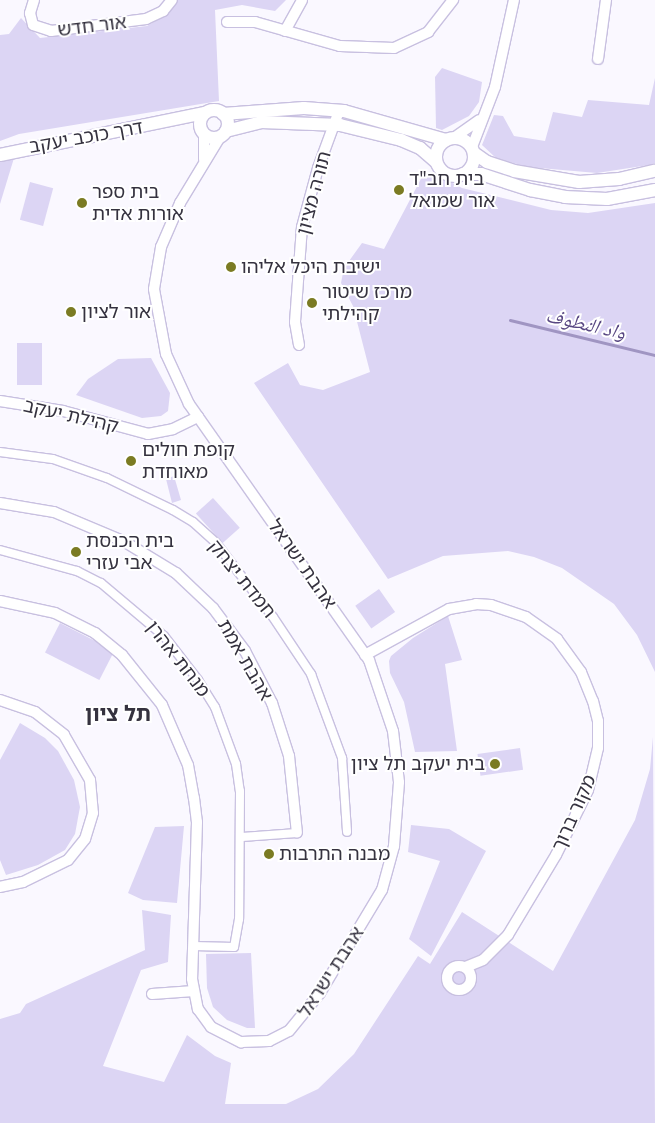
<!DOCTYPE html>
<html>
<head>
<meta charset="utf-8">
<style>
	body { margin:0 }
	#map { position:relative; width:655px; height:1123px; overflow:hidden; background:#faf8ff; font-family:Mulish,"Noto Naskh Arabic","Noto Sans Hebrew",sans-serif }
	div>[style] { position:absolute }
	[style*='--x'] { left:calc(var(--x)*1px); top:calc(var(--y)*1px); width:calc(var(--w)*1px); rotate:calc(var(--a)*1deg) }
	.green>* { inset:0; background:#dcd5f4; transform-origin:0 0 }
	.stream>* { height:3px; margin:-1.5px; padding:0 1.5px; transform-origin:1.5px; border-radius:1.5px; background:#a095c2 }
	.roads { filter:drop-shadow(1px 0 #c8c0e0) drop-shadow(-1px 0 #c8c0e0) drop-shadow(0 1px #c8c0e0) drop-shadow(0 -1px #c8c0e0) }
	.pedestrian>* { height:8px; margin:-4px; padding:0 4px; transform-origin:4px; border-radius:4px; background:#fff }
	.minor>* { height:10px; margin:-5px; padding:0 5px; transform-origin:5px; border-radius:5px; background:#fff }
	.minor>.ring { margin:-5px; padding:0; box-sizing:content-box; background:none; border:10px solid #fff; border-radius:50% }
	.tertiary>* { height:12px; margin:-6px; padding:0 6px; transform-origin:6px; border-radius:6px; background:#fff }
	.tertiary>.ring { margin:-6px; padding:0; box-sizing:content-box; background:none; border:12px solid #fff; border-radius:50% }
	.dots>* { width:14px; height:14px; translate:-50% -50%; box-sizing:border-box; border:2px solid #fff; border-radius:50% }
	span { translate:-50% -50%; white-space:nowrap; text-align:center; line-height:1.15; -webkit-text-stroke:4px #fff; paint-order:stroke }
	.street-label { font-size:19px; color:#35323f }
	.poi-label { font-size:19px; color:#35323f }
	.left { translate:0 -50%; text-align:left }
	.right { translate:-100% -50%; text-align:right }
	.water-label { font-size:20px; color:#584782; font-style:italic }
	.quarter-label { font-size:21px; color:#35323f; font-weight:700 }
</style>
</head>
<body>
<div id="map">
	<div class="green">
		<div style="clip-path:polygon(177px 0,286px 0,275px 11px,242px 5px,215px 10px,219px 101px,19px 134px,0 141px,0 35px,9px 34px,21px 18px,40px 38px,147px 26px,170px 12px)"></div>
		<div style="clip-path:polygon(442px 68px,482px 82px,479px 102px,469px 116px,442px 130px,436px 128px,435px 77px)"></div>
		<div style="clip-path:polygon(655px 78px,655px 163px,649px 165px,597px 173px,528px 167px,496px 158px,482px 145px,494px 115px,503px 116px,514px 136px,545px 141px,553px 112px,582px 117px,588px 100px,649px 105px)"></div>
		<div style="clip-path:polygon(14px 158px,0 204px,0 162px)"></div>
		<div style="clip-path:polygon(423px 175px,439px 176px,462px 188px,551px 210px,588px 213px,655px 203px,655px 672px,637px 635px,614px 604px,562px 568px,534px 557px,508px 551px,443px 556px,388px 579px,254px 383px,288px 363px,300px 385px,323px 390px,370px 372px,353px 306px,341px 283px,344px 268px,362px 243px,384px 249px)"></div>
		<div style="left:30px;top:182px;width:24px;height:39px;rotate:15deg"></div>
		<div style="left:17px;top:343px;width:25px;height:42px"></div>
		<div style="clip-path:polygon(151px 358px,170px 393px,168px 411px,161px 416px,142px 418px,76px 395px,88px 379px,118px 359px)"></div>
		<div style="clip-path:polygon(174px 476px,181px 500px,172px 503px,166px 479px)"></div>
		<div style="left:213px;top:498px;width:40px;height:23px;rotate:48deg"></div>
		<div style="left:379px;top:589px;width:28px;height:29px;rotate:55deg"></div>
		<div style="clip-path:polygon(448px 616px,462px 660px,445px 664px,457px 751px,415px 752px,404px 702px,390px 673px,389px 661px,391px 656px,413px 638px)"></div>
		<div style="left:60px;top:623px;width:61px;height:33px;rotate:27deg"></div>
		<div style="clip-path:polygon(20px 723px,45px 738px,58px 751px,74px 780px,80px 807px,75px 834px,65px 850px,38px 865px,6px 875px,0 860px,0 760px)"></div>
		<div style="clip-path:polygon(653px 737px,655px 1123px,0 1123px,0 1019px,20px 1013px,26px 1004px,145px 950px,142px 910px,171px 915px,168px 962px,141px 970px,103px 1066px,164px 1082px,187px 1035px,215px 1056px,231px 1063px,225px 1104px,286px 1104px,318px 1089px,354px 1054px,418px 956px,430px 964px,462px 912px,553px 971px,635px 820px,650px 769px)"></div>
		<div style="left:520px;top:748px;width:22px;height:43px;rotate:82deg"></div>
		<div style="clip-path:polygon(411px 825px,449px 829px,486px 851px,431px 956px,409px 939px,440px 861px,408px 852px)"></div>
		<div style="clip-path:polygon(184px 826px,177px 903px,143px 900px,128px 893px,155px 827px)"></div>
		<div style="clip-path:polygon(251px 953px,255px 1028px,247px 1028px,227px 1020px,213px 1007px,207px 988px,206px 954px)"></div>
	</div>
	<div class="stream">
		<div style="--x:510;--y:320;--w:149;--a:13.6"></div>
	</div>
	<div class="roads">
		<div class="pedestrian">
			<div style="--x:0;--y:452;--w:53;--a:7.5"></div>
			<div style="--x:53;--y:459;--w:57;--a:19.4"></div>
			<div style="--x:107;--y:478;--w:73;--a:25.9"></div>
			<div style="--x:173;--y:510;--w:23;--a:31"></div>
			<div style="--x:193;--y:522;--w:31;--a:42"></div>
			<div style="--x:216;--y:543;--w:93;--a:52.4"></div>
			<div style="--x:273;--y:617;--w:69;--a:56.3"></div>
			<div style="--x:311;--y:674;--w:90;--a:69.7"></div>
			<div style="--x:342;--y:758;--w:74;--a:86.1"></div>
			<div style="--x:0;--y:550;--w:80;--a:15.3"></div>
			<div style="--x:77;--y:571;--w:27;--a:27"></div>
			<div style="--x:101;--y:583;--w:82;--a:40.1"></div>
			<div style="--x:164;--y:636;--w:56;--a:52.3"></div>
			<div style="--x:198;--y:680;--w:32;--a:58"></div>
			<div style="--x:215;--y:707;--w:61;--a:69.8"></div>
			<div style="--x:236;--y:764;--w:27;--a:82"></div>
			<div style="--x:240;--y:791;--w:128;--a:90.4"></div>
			<div style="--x:239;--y:919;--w:28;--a:100"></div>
			<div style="--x:234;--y:947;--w:41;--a:-178.6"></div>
			<div style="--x:242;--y:837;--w:55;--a:-4.2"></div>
		</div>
		<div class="minor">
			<div style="--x:34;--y:0;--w:14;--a:107"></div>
			<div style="--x:30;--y:13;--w:12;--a:76"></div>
			<div style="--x:33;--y:25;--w:19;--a:18"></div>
			<div style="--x:51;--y:31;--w:96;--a:-7.2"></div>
			<div style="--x:146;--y:19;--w:19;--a:-25"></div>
			<div style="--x:163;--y:11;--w:14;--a:-51"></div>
			<div style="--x:227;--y:22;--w:28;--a:0"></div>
			<div style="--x:255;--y:22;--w:88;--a:15.8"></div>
			<div style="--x:340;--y:46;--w:54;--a:2.1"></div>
			<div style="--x:394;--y:48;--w:38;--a:-25"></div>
			<div style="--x:428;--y:32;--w:41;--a:-52"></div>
			<div style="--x:285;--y:31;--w:35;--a:-61"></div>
			<div style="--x:598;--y:59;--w:60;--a:-82.3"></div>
			<div style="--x:455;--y:137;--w:29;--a:-35"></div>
			<div style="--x:472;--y:147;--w:64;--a:-69"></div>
			<div style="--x:495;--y:87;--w:89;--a:-77.7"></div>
			<div style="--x:204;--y:159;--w:25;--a:-90"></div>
			<div style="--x:299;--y:345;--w:23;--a:-100"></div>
			<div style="--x:295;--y:322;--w:95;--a:-85.8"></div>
			<div style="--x:302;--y:227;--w:61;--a:-74.8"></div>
			<div style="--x:318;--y:168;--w:61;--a:-69.8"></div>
			<div style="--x:0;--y:401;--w:64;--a:9"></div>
			<div style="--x:63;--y:411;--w:88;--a:15.1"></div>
			<div style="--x:148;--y:434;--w:25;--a:-11"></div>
			<div style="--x:173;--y:429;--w:28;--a:-26"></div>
			<div style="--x:0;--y:503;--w:55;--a:9.5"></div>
			<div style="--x:54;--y:512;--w:77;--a:22.9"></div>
			<div style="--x:125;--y:542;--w:60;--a:31.3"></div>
			<div style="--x:176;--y:573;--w:51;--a:43.4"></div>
			<div style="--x:213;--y:608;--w:54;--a:53.3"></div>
			<div style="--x:245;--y:651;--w:59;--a:62.6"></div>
			<div style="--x:272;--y:703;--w:56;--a:72.2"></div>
			<div style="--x:289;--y:756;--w:77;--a:84.1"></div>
			<div style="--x:0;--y:601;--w:56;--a:12.3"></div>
			<div style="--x:55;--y:613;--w:45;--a:26.6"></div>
			<div style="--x:95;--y:633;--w:35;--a:39"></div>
			<div style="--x:122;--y:655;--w:64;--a:51.3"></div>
			<div style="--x:162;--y:705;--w:65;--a:66.6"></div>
			<div style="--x:188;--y:765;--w:34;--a:80"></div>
			<div style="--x:194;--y:798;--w:24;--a:83"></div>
			<div style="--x:197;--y:822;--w:157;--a:91.8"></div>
			<div style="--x:192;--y:979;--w:31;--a:79"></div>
			<div style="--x:198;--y:1009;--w:22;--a:54"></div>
			<div style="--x:211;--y:1027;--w:34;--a:27"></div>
			<div style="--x:241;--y:1042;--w:28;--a:-2"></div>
			<div style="--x:269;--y:1041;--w:22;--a:-27"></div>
			<div style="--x:289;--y:1031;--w:49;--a:-50.8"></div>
			<div style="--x:320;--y:993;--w:120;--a:-59"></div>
			<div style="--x:382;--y:890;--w:46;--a:-74.7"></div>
			<div style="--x:394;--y:846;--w:64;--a:-85.5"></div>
			<div style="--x:399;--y:782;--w:51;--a:-96.7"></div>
			<div style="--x:393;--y:731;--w:75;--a:-108.7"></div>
			<div style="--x:369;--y:660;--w:313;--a:-125.1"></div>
			<div style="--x:189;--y:404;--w:55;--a:-114.7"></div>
			<div style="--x:166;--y:354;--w:66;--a:-100.5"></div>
			<div style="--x:154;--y:289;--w:43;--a:-80.5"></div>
			<div style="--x:161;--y:247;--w:48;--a:-66.6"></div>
			<div style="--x:180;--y:203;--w:77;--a:-58.8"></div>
			<div style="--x:365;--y:655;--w:96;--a:-28.7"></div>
			<div style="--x:449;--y:609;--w:27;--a:-10"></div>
			<div style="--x:476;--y:604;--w:15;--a:4"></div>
			<div style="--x:491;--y:605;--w:37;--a:19"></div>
			<div style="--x:526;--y:617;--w:38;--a:35"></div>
			<div style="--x:557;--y:639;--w:41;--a:54"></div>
			<div style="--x:581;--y:672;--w:31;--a:68"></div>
			<div style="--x:593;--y:701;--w:21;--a:76"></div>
			<div style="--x:598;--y:721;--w:27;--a:90"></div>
			<div style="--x:598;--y:748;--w:43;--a:103.4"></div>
			<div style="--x:588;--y:790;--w:72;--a:116.2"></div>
			<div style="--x:556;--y:855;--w:93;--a:121"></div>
			<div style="--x:508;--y:935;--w:35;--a:135"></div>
			<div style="--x:483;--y:960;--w:18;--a:158"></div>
			<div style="--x:0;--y:700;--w:37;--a:19"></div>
			<div style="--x:35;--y:712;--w:37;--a:38"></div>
			<div style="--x:64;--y:735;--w:52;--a:60"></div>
			<div style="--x:90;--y:780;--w:33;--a:85"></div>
			<div style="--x:93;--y:813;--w:27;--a:107"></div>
			<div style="--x:85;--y:839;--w:27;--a:129"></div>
			<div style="--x:68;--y:860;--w:50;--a:153.9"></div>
			<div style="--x:23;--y:882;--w:24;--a:168"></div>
			<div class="ring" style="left:447px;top:966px;width:14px;height:14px"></div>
			<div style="--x:152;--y:994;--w:42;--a:-4.1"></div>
		</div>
		<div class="tertiary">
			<div class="ring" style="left:200px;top:110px;width:16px;height:16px"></div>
			<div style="--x:223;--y:114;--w:81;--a:-4.2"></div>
			<div style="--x:304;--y:108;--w:40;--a:4.3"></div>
			<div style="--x:344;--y:111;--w:106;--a:15.9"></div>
			<div style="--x:226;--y:131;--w:36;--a:-14"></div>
			<div style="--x:261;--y:122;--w:79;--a:2.2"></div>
			<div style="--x:340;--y:125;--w:63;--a:13.8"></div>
			<div style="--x:401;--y:140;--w:21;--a:23"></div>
			<div style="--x:420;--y:148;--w:21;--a:41"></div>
			<div class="ring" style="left:436px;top:138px;width:26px;height:26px"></div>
			<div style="--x:474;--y:153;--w:16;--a:35"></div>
			<div style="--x:487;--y:162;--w:28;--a:18"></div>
			<div style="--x:514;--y:171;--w:66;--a:9.6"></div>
			<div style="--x:579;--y:182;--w:40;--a:-4.3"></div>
			<div style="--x:619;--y:179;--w:37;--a:-13"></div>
			<div style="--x:0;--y:155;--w:209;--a:-11.6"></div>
			<div style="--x:463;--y:174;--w:18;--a:0"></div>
			<div style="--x:481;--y:174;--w:52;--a:18.1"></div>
			<div style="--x:530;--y:190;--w:36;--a:11"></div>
			<div style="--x:565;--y:197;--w:42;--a:2.7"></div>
			<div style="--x:607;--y:199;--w:49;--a:-10.6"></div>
		</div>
	</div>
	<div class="dots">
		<div style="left:399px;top:190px;background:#7b7b23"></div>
		<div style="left:82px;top:203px;background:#7b7b23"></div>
		<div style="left:231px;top:267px;background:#7b7b23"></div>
		<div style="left:312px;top:303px;background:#7b7b23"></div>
		<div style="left:71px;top:312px;background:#7b7b23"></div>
		<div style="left:131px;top:461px;background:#7b7b23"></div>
		<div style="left:76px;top:552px;background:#7b7b23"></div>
		<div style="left:495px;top:764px;background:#7b7b23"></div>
		<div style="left:269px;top:854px;background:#7b7b23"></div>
	</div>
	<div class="street-label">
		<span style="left:92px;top:26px;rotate:-7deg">אור חדש</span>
		<span style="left:86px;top:137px;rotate:-10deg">דרך כוכב יעקב</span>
		<span style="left:314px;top:193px;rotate:-75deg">תורה מציון</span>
		<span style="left:71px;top:416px;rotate:13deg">קהילת יעקב</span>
		<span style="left:302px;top:564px;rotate:55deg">אהבת ישראל</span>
		<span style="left:242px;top:579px;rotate:51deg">חמדת יצחק</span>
		<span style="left:178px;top:659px;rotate:52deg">מנחת אהרן</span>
		<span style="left:245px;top:660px;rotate:60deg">אהבת אמת</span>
		<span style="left:574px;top:813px;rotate:-66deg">מקור ברוך</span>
		<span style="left:331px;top:972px;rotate:-57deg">אהבת ישראל</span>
	</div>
	<div class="poi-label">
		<span class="left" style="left:409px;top:190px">בית חב"ד<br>אור שמואל</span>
		<span class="left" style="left:92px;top:203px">בית ספר<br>אורות אדית</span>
		<span class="left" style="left:241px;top:267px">ישיבת היכל אליהו</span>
		<span class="left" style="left:322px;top:303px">מרכז שיטור<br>קהילתי</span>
		<span class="left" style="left:81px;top:312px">אור לציון</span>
		<span class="left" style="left:142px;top:461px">קופת חולים<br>מאוחדת</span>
		<span class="left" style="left:86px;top:552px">בית הכנסת<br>אבי עזרי</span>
		<span class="right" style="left:485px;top:764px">בית יעקב תל ציון</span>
		<span class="left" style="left:279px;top:854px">מבנה התרבות</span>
	</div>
	<div class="water-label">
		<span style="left:586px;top:323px;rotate:13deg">واد النطوف</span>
	</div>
	<div class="quarter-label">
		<span style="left:118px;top:713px">תל ציון</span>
	</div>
</div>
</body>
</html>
